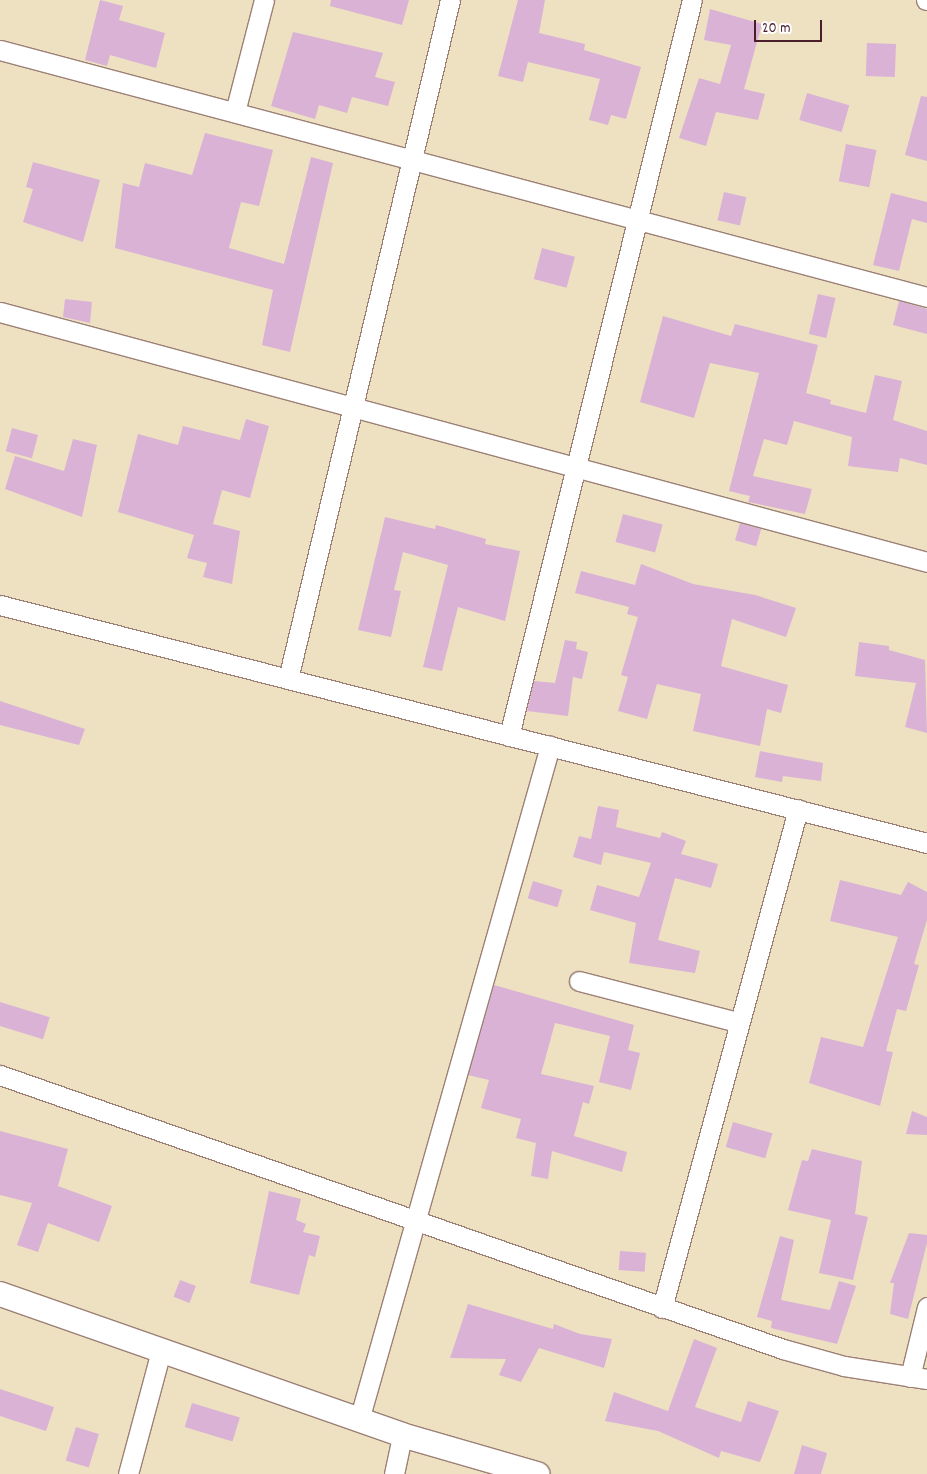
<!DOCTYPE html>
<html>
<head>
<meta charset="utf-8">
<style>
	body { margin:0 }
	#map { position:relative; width:927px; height:1474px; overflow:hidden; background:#eee1c1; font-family:Dekko,sans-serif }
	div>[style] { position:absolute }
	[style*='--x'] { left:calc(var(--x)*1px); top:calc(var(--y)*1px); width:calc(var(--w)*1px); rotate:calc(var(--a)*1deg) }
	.building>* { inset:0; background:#d9b2d6; transform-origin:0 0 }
	.roads { filter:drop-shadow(1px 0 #9c8076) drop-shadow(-1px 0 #9c8076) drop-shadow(0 1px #9c8076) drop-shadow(0 -1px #9c8076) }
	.minor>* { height:19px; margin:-9.5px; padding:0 9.5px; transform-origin:9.5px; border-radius:9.5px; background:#fff }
	.tertiary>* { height:24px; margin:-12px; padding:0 12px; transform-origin:12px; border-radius:12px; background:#fff }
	span { translate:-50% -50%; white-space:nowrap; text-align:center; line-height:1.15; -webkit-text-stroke:5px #fff; paint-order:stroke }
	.scale { position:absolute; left:754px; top:20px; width:68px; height:22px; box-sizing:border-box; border:2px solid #4a1f2b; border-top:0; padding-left:6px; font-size:15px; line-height:18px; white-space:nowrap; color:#4a1f2b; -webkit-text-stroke:4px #fff; paint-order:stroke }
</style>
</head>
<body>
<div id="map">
	<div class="building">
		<div style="clip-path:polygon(100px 0,123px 6px,119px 20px,165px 33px,156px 68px,110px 55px,107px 66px,85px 60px)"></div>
		<div style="clip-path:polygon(331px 0,409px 0,402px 25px,330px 6px)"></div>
		<div style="clip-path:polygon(518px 0,545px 0,539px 33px,585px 44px,584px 50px,641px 67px,626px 119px,611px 115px,608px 125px,589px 120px,600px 79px,528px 62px,523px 82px,498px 76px)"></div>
		<div style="clip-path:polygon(710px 9px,762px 24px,744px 89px,765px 94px,758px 120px,716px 112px,706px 146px,679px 138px,699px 78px,720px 84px,731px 45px,704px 40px)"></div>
		<div style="clip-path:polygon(293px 32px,383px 53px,375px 77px,395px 82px,388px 106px,352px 97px,347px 113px,319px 105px,315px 119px,271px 106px)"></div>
		<div style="left:867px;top:43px;width:29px;height:33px;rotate:2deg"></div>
		<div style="left:807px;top:93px;width:44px;height:28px;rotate:16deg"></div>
		<div style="clip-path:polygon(921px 96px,927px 97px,927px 161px,905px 155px)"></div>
		<div style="clip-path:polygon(205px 133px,273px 150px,259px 206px,241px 202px,229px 248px,284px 264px,311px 157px,333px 163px,290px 352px,262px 345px,273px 290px,115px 248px,123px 183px,139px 187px,145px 163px,192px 175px)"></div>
		<div style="left:846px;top:144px;width:31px;height:38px;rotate:11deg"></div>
		<div style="clip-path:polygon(33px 162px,100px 180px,83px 242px,23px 222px,33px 189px,26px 187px)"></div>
		<div style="left:724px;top:192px;width:23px;height:29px;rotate:13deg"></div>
		<div style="clip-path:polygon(891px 193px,927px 202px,927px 223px,912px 219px,899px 271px,873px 265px)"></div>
		<div style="left:542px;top:248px;width:34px;height:32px;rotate:15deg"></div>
		<div style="left:818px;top:294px;width:18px;height:41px;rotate:13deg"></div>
		<div style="clip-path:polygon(65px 299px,92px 302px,90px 323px,63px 317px)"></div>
		<div style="clip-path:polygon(899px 301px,927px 309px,927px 334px,893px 325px)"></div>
		<div style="clip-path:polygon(663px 316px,731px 336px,735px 324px,818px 345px,806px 393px,831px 400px,830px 404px,866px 413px,875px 375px,902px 381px,893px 420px,927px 431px,927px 465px,900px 458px,898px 472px,848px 466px,852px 437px,794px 421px,787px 445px,764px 439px,753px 476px,812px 489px,805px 514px,748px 502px,750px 496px,729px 491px,759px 373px,710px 363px,694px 418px,640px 402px)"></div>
		<div style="clip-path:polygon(246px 419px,269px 426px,250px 498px,222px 490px,213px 524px,240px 531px,232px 584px,203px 577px,207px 563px,187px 558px,194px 535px,118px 512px,138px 434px,178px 445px,183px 426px,240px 440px)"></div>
		<div style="left:12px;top:428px;width:27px;height:24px;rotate:15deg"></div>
		<div style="clip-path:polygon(73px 439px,97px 445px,82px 517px,5px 489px,15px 456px,64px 471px)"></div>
		<div style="left:623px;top:514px;width:41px;height:29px;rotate:15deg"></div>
		<div style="clip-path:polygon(385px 517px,435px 529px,436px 525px,486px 539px,485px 544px,520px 551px,505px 621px,458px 607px,442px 671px,423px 667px,448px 565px,403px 552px,394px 590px,401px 591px,391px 637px,358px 630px)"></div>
		<div style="left:740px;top:523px;width:22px;height:18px;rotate:16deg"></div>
		<div style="clip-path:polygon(641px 564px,693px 584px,755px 595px,796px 608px,786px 637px,732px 619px,721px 666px,788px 685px,781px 713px,767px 709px,760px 746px,693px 731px,701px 694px,657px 684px,647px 719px,618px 711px,628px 677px,621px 675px,638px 617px,627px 614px,629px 607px,575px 593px,581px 571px,635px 585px)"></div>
		<div style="clip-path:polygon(565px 640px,577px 642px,576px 649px,588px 652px,582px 679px,573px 677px,568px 716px,527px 711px,534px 681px,555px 683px)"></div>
		<div style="clip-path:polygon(859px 642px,889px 646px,889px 650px,925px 660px,927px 733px,905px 727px,916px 683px,855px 676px)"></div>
		<div style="clip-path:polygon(0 701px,85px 729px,79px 745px,0 725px)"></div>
		<div style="clip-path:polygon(760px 751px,823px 763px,821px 781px,783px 776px,782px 782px,755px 777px)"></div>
		<div style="clip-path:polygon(598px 806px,619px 810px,616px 827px,660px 838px,662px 832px,686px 841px,681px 854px,718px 864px,711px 888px,675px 878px,658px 940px,700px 951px,695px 973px,629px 963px,636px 923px,590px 910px,597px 885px,639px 897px,651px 863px,604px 852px,601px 865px,573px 857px,579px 836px,591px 839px)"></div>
		<div style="clip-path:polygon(840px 880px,901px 895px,908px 882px,927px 892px,927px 920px,914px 964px,919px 965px,906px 1011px,897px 1009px,886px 1051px,893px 1052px,880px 1106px,809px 1083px,821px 1037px,863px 1047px,898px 937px,830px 921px)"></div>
		<div style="left:533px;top:881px;width:31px;height:18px;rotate:17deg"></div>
		<div style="clip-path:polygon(494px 985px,634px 1025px,628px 1050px,640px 1053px,631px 1090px,599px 1082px,610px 1036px,555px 1023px,541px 1074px,594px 1086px,589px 1104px,583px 1102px,574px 1136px,627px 1152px,622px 1172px,552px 1151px,548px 1179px,531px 1176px,536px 1143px,516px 1138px,521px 1119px,481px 1108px,489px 1080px,468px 1075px)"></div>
		<div style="left:0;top:1002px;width:52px;height:23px;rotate:17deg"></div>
		<div style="clip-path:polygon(912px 1111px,927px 1117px,927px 1135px,906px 1134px)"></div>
		<div style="left:733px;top:1122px;width:41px;height:26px;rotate:16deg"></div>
		<div style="clip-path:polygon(0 1131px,68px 1149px,58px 1186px,112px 1206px,99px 1242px,48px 1223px,38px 1252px,17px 1245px,32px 1203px,0 1195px)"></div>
		<div style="clip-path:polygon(812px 1149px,862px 1161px,855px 1214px,868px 1217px,853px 1280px,819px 1273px,831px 1220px,788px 1210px,802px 1160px,808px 1161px)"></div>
		<div style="clip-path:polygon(269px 1191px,301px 1199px,296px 1220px,306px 1224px,303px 1232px,320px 1236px,315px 1257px,309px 1255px,299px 1295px,250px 1283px)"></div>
		<div style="clip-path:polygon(909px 1233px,927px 1235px,927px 1243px,908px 1319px,890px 1314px,894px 1283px,890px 1283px)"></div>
		<div style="clip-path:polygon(780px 1236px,794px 1240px,781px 1300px,830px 1310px,839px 1281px,856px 1286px,837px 1344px,771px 1328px,772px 1321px,757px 1317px)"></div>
		<div style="left:620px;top:1251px;width:26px;height:19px;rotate:4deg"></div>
		<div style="left:180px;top:1280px;width:17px;height:18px;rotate:21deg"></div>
		<div style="clip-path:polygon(468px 1304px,553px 1329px,554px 1324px,580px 1334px,612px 1339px,604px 1368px,539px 1348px,521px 1382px,499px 1375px,506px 1359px,450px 1358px)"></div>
		<div style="clip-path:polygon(694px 1339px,717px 1348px,695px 1407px,741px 1422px,748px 1401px,779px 1411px,760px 1462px,721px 1451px,719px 1458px,658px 1431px,605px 1421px,614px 1392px,668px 1411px)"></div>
		<div style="clip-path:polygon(0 1389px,54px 1407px,46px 1431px,0 1416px)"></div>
		<div style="left:192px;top:1403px;width:50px;height:25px;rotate:17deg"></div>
		<div style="left:76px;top:1427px;width:24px;height:35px;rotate:17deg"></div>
		<div style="clip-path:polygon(802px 1445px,827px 1453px,821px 1474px,794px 1474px)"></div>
	</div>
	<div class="roads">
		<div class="minor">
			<div style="--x:926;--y:0;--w:1;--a:0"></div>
			<div style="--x:0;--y:50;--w:959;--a:14.92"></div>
			<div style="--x:235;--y:112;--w:116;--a:-75.5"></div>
			<div style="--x:0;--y:312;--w:960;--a:15.09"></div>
			<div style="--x:0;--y:605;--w:957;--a:14.4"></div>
			<div style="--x:288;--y:679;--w:698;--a:-76.58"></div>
			<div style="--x:509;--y:736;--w:758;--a:-76.04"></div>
			<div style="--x:579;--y:981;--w:164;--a:14.5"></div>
			<div style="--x:0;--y:1075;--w:830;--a:19.29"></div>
			<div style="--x:783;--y:1349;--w:63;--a:15.6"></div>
			<div style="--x:844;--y:1366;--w:84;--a:8.9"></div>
			<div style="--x:662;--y:1308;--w:517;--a:-74.75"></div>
			<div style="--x:910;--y:1377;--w:72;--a:-76.3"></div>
			<div style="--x:359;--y:1420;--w:701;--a:-74.18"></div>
			<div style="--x:128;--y:1474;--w:127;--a:-75"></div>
			<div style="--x:394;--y:1474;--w:40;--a:-78"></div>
		</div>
		<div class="tertiary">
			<div style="--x:0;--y:1294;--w:426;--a:19.3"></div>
			<div style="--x:402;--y:1435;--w:141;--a:16.1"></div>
		</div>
	</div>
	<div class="scale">20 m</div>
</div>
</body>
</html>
